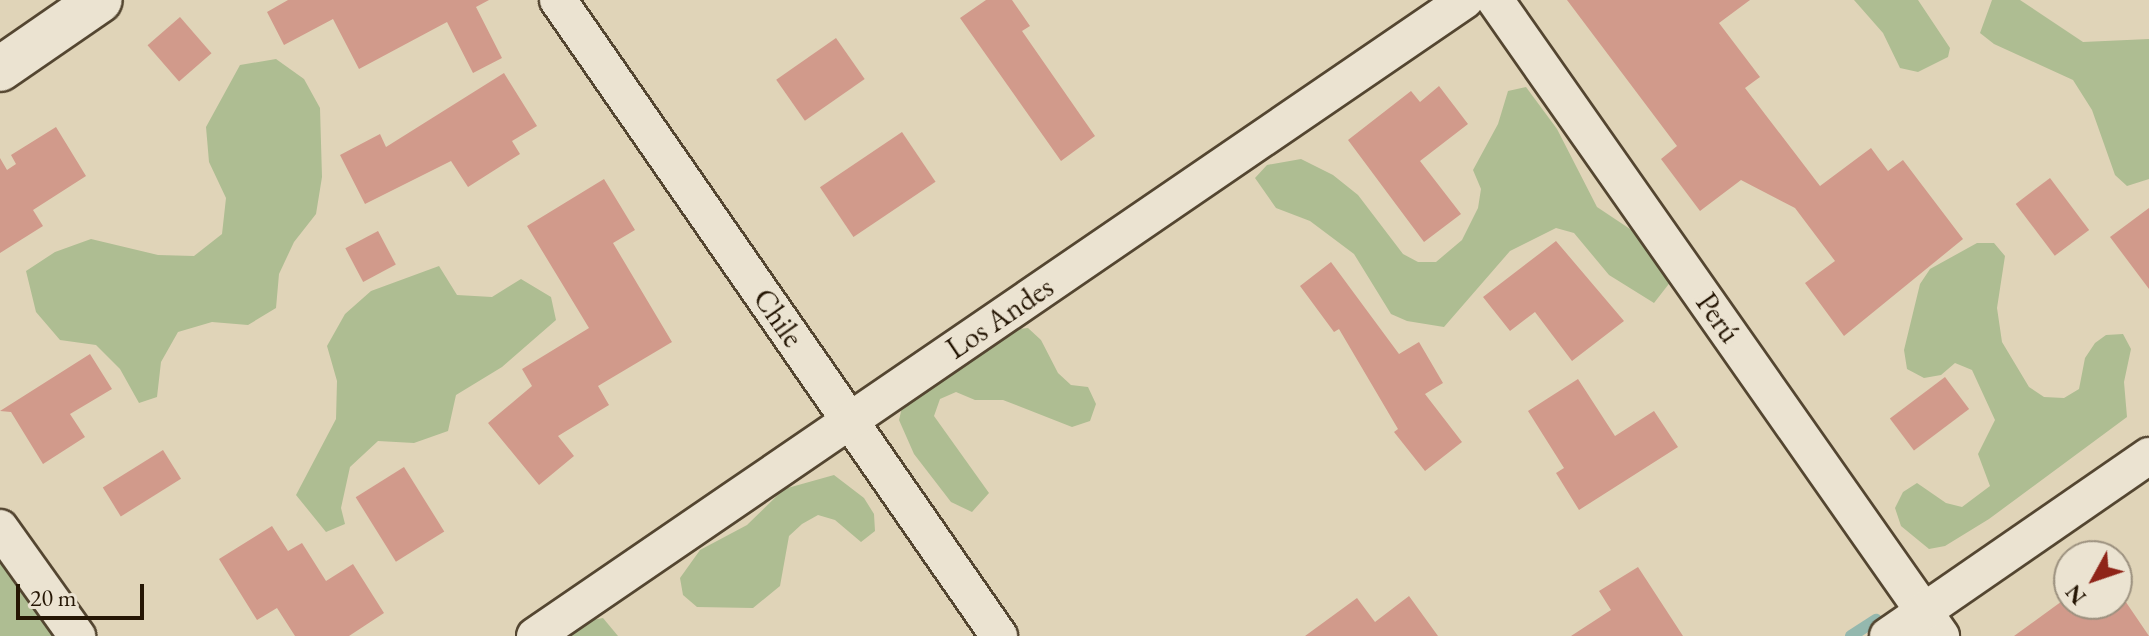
<!DOCTYPE html>
<html>
<head>
<meta charset="utf-8">
<style>
	body { margin:0 }
	#map { position:relative; width:2149px; height:636px; overflow:hidden; background:#e0d4b8; font-family:"EB Garamond",serif }
	div>[style] { position:absolute }
	[style*='--x'] { left:calc(var(--x)*1px); top:calc(var(--y)*1px); width:calc(var(--w)*1px); rotate:calc(var(--a)*1deg) }
	.green>* { inset:0; background:#aebd92 }
	.stream>* { height:12px; margin:-6px; padding:0 6px; transform-origin:6px; border-radius:6px; background:#94b8ae }
	.building>* { inset:0; background:#d19a8b; transform-origin:0 0 }
	.roads { filter:drop-shadow(2px 0 #544631) drop-shadow(-2px 0 #544631) drop-shadow(0 2px #544631) drop-shadow(0 -2px #544631) }
	.minor>* { height:36px; margin:-18px; padding:0 18px; transform-origin:18px; border-radius:18px; background:#ebe3d1 }
	.tertiary>* { height:44px; margin:-22px; padding:0 22px; transform-origin:22px; border-radius:22px; background:#ebe3d1 }
	span { translate:-50% -50%; white-space:nowrap; text-align:center; line-height:1.15; -webkit-text-stroke:8px #ebe3d1; paint-order:stroke }
	.street-label { font-size:30px; color:#251604 }
	.north { position:absolute; left:2053px; top:540px; width:80px; height:80px; box-sizing:border-box; background:#ebe3d1; border:2px solid #9c917f; border-radius:50%; rotate:230deg; font-size:22px; font-weight:700; line-height:32px; text-align:center; color:#251604 }
	.north::after { content:''; display:block; margin:auto; width:28px; height:36px; background:#8f2418; clip-path:polygon(50% 0,100% 100%,50% 72%,0 100%) }
	.scale { position:absolute; left:16px; top:584px; width:128px; height:36px; box-sizing:border-box; border:4px solid #251604; border-top:0; padding-left:10px; font-size:24px; line-height:28px; white-space:nowrap; color:#251604; -webkit-text-stroke:6px #ebe3d1; paint-order:stroke }
</style>
</head>
<body>
<div id="map">
	<div class="green">
		<div style="clip-path:polygon(1854px 0,1918px 0,1950px 48px,1948px 57px,1918px 72px,1900px 68px,1883px 33px)"></div>
		<div style="clip-path:polygon(1992px 0,2020px 0,2083px 42px,2149px 39px,2149px 179px,2127px 186px,2115px 175px,2092px 110px,2073px 80px,1994px 44px,1980px 33px)"></div>
		<div style="clip-path:polygon(276px 59px,304px 79px,320px 108px,322px 177px,316px 214px,294px 242px,279px 274px,276px 308px,248px 325px,212px 322px,178px 332px,161px 362px,157px 397px,139px 403px,120px 369px,96px 345px,60px 340px,36px 312px,26px 271px,55px 252px,91px 239px,158px 255px,194px 256px,222px 234px,226px 198px,209px 162px,206px 127px,240px 65px)"></div>
		<div style="clip-path:polygon(1526px 87px,1557px 129px,1597px 207px,1657px 247px,1675px 276px,1654px 303px,1609px 275px,1574px 233px,1556px 228px,1510px 251px,1444px 327px,1407px 321px,1391px 314px,1354px 254px,1310px 221px,1276px 208px,1255px 178px,1267px 165px,1301px 159px,1333px 175px,1358px 195px,1403px 254px,1418px 262px,1436px 262px,1462px 240px,1478px 208px,1481px 189px,1473px 170px,1498px 124px,1508px 91px)"></div>
		<div style="clip-path:polygon(1977px 243px,1994px 243px,2005px 256px,1997px 308px,2002px 342px,2029px 387px,2044px 397px,2064px 398px,2079px 389px,2085px 358px,2095px 343px,2106px 335px,2123px 334px,2131px 349px,2124px 382px,2127px 417px,1989px 519px,1945px 546px,1929px 549px,1901px 526px,1895px 508px,1903px 492px,1917px 483px,1946px 503px,1962px 507px,1990px 486px,1978px 454px,1995px 420px,1972px 370px,1955px 363px,1941px 375px,1924px 378px,1907px 369px,1904px 350px,1920px 284px,1930px 269px)"></div>
		<div style="clip-path:polygon(439px 266px,457px 295px,492px 297px,521px 279px,551px 297px,556px 320px,502px 367px,456px 395px,448px 431px,414px 443px,378px 441px,350px 467px,341px 508px,345px 524px,326px 532px,296px 495px,336px 419px,337px 381px,327px 346px,345px 314px,371px 291px)"></div>
		<div style="clip-path:polygon(1028px 328px,1041px 340px,1058px 373px,1071px 385px,1088px 387px,1096px 404px,1090px 421px,1072px 427px,1003px 400px,975px 400px,956px 392px,940px 399px,934px 416px,989px 493px,972px 512px,951px 502px,914px 454px,899px 420px,904px 399px,1000px 342px,1010px 330px)"></div>
		<div style="clip-path:polygon(834px 475px,864px 498px,874px 514px,875px 531px,861px 542px,835px 520px,818px 515px,802px 524px,789px 536px,780px 586px,753px 608px,697px 607px,683px 595px,680px 578px,700px 550px,747px 525px,784px 489px)"></div>
		<div style="clip-path:polygon(0 554px,57px 636px,0 636px)"></div>
		<div style="clip-path:polygon(603px 618px,618px 636px,568px 636px,586px 621px)"></div>
	</div>
	<div class="stream">
		<div style="--x:1851;--y:636;--w:30;--a:-33"></div>
	</div>
	<div class="building">
		<div style="clip-path:polygon(288px 0,489px 0,476px 7px,502px 58px,473px 73px,447px 22px,359px 69px,333px 19px,284px 45px,267px 12px)"></div>
		<div style="clip-path:polygon(986px 0,1012px 0,1030px 26px,1022px 31px,1095px 136px,1061px 161px,960px 18px)"></div>
		<div style="clip-path:polygon(1567px 0,1750px 0,1719px 23px,1760px 77px,1745px 88px,1820px 186px,1871px 148px,1888px 171px,1903px 160px,1963px 239px,1844px 336px,1805px 283px,1835px 261px,1795px 208px,1741px 180px,1700px 211px,1661px 159px,1677px 146px)"></div>
		<div style="left:180px;top:17px;width:48px;height:43px;rotate:49deg"></div>
		<div style="left:836px;top:38px;width:50px;height:73px;rotate:55deg"></div>
		<div style="clip-path:polygon(504px 73px,537px 126px,512px 141px,520px 154px,468px 187px,451px 161px,365px 204px,340px 155px,380px 134px,386px 147px)"></div>
		<div style="clip-path:polygon(1439px 86px,1468px 124px,1420px 161px,1461px 214px,1424px 242px,1348px 140px,1411px 91px,1420px 102px)"></div>
		<div style="clip-path:polygon(56px 127px,86px 176px,33px 210px,43px 226px,0 253px,0 158px,7px 170px,16px 164px,11px 155px)"></div>
		<div style="left:902px;top:132px;width:60px;height:99px;rotate:56deg"></div>
		<div style="left:2050px;top:178px;width:65px;height:43px;rotate:53deg"></div>
		<div style="clip-path:polygon(604px 179px,635px 230px,613px 243px,672px 342px,598px 386px,609px 405px,558px 436px,574px 456px,539px 485px,488px 423px,532px 386px,522px 369px,589px 328px,527px 226px)"></div>
		<div style="clip-path:polygon(2149px 208px,2149px 289px,2110px 237px)"></div>
		<div style="left:378px;top:231px;width:38px;height:37px;rotate:62deg"></div>
		<div style="clip-path:polygon(1556px 241px,1624px 321px,1572px 361px,1535px 312px,1510px 331px,1483px 297px)"></div>
		<div style="clip-path:polygon(1331px 262px,1399px 354px,1419px 342px,1443px 383px,1425px 394px,1462px 442px,1425px 471px,1394px 432px,1398px 429px,1339px 329px,1334px 332px,1300px 286px)"></div>
		<div style="clip-path:polygon(90px 354px,112px 389px,70px 414px,85px 437px,43px 464px,11px 412px,0 411px)"></div>
		<div style="left:1945px;top:377px;width:40px;height:69px;rotate:53deg"></div>
		<div style="clip-path:polygon(1578px 379px,1615px 436px,1654px 411px,1678px 447px,1579px 510px,1556px 473px,1564px 468px,1528px 411px)"></div>
		<div style="left:163px;top:450px;width:34px;height:71px;rotate:58deg"></div>
		<div style="left:404px;top:467px;width:76px;height:57px;rotate:58deg"></div>
		<div style="clip-path:polygon(272px 526px,288px 551px,302px 543px,326px 581px,353px 564px,384px 613px,349px 636px,295px 636px,277px 608px,257px 620px,219px 559px)"></div>
		<div style="clip-path:polygon(1638px 567px,1683px 636px,1571px 636px,1611px 610px,1599px 591px)"></div>
		<div style="clip-path:polygon(2117px 589px,2149px 636px,2014px 636px,2069px 596px,2069px 604px,2117px 604px)"></div>
		<div style="clip-path:polygon(1409px 596px,1438px 636px,1305px 636px,1357px 598px,1375px 622px)"></div>
	</div>
	<div class="roads">
		<div class="minor">
			<div style="--x:558;--y:0;--w:774;--a:55.26"></div>
			<div style="--x:1495;--y:0;--w:777;--a:54.96"></div>
			<div style="--x:0;--y:528;--w:133;--a:54.5"></div>
			<div style="--x:535;--y:636;--w:1127;--a:-34.37"></div>
			<div style="--x:1888;--y:636;--w:317;--a:-34.6"></div>
		</div>
		<div class="tertiary">
			<div style="--x:0;--y:69;--w:121;--a:-34.6"></div>
		</div>
	</div>
	<div class="street-label">
		<span style="left:778px;top:318px;rotate:55deg">Chile</span>
		<span style="left:1000px;top:318px;rotate:-34deg">Los Andes</span>
		<span style="left:1718px;top:318px;rotate:55deg">Perú</span>
	</div>
	<div class="north">N</div>
	<div class="scale">20 m</div>
</div>
</body>
</html>
